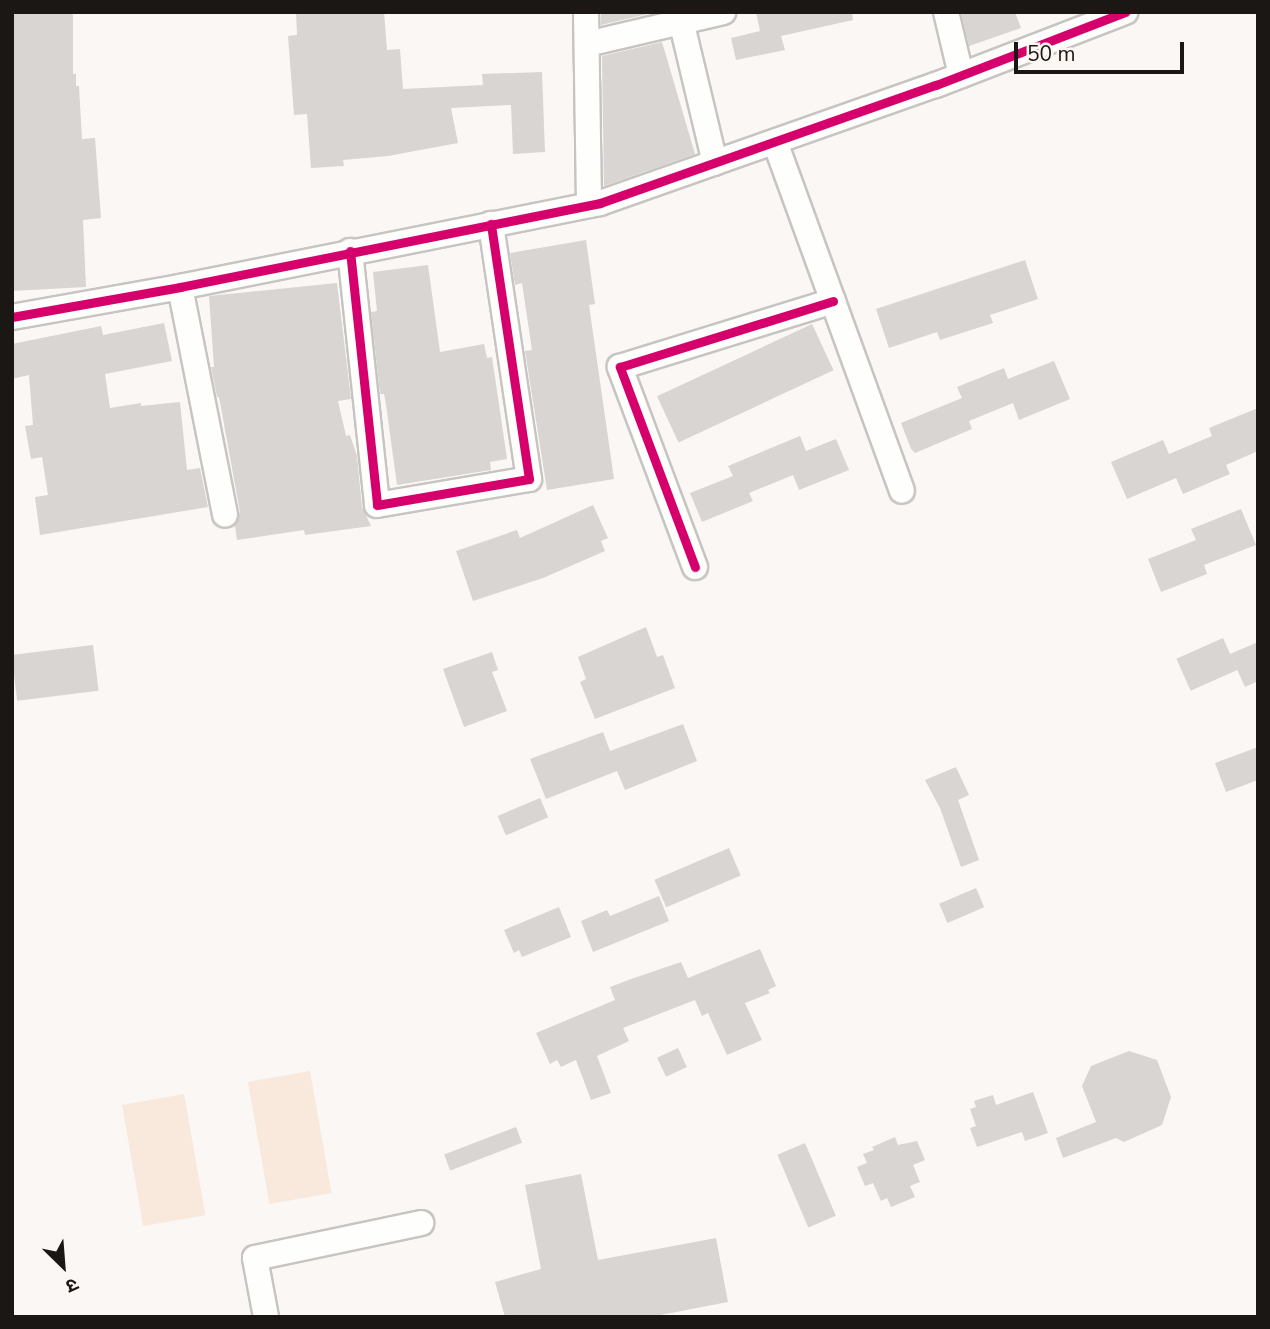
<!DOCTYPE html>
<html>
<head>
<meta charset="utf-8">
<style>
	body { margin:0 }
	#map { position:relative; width:1270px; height:1329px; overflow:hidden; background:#faf7f4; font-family:"Nunito Sans","Noto Sans Devanagari",sans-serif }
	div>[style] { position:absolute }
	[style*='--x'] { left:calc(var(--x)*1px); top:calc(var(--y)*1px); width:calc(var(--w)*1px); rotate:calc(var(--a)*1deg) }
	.green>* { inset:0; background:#f8e9dc; transform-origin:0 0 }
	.building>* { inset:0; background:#d8d5d2; transform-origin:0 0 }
	.roads { filter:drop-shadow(2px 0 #c7c4c1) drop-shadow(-2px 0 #c7c4c1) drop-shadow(0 2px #c7c4c1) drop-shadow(0 -2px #c7c4c1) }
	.minor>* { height:24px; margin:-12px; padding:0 12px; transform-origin:12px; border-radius:12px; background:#fefefd }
	.cycleway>* { height:9px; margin:-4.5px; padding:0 4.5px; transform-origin:4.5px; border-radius:4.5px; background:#d6006c }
	span { translate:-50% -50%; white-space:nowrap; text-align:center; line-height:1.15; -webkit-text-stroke:5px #fef6f0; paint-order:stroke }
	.frame { position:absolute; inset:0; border:14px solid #1b1715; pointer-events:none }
	.north { position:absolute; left:28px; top:1231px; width:70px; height:70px; -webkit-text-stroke:5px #fef6f0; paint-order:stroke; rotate:155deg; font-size:19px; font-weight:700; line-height:28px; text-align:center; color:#1b1715 }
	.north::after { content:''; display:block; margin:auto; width:24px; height:32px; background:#1b1715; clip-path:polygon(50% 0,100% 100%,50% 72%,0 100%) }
	.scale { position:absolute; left:1014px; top:42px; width:170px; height:32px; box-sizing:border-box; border:4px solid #1b1715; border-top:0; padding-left:9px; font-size:21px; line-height:24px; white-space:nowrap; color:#1b1715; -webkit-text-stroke:5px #fef6f0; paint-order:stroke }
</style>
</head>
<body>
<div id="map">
	<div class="green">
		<div style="left:310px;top:1071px;width:124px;height:63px;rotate:80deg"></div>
		<div style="left:184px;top:1094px;width:123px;height:63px;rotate:80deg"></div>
	</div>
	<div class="building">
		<div style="clip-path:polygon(12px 12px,73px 12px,73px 74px,76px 74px,76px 86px,79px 86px,82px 139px,95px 138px,101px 218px,83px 220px,86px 287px,12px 291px)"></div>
		<div style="clip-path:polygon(296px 12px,384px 12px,387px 50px,400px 49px,403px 89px,483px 85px,482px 74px,542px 72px,545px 152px,513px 154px,511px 105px,451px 108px,458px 143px,388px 156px,343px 160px,344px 166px,311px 168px,307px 114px,294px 115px,288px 36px,297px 35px)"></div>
		<div style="clip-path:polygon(601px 12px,656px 12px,601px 25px)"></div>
		<div style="clip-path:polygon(756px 12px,852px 12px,853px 20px,781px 36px,785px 50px,736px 60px,731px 38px,760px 31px)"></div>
		<div style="clip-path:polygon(961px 12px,1015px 12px,1021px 28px,969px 46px)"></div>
		<div style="clip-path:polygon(662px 42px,695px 154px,604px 186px,602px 56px)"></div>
		<div style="clip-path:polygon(586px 240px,595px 304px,589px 305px,614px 479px,547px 490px,525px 351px,532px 350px,522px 283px,515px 285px,510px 253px)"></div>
		<div style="clip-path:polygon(1025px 260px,1038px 299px,990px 315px,993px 323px,940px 340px,937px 332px,889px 348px,876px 309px)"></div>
		<div style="clip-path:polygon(428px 265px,440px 352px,484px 344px,487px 358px,492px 357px,507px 459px,490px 462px,491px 470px,397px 485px,386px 405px,384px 394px,380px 394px,371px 312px,377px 311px,373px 272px)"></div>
		<div style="clip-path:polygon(337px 283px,351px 399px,338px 401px,346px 436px,350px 435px,357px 456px,362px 507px,371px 526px,305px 535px,304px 530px,237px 540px,235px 526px,240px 512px,219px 397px,217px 397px,211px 367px,214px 367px,209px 296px)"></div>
		<div style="clip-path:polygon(164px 323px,172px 361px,105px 374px,110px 408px,141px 403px,141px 406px,180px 402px,187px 470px,200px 468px,208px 507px,40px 535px,35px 497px,48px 495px,42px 457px,31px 459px,25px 426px,33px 425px,29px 375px,12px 379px,12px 344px,101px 326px,103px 335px)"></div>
		<div style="left:812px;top:324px;width:51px;height:171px;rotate:65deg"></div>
		<div style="clip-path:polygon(1054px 361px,1070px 399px,1019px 420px,1013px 403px,969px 421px,972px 429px,915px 453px,911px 449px,901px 423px,962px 398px,957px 387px,1004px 368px,1008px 379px)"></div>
		<div style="clip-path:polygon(1258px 408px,1258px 451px,1226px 465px,1230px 474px,1183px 494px,1176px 478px,1127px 499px,1111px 462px,1163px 440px,1169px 454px,1212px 436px,1209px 428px)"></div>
		<div style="clip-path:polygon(800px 436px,806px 451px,836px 439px,849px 470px,799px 490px,793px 475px,749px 493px,753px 501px,702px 522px,690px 493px,733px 476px,728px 466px)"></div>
		<div style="clip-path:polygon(593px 505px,608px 538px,601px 541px,605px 551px,543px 578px,473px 601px,456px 551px,517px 530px,520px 538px)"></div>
		<div style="clip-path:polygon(1241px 509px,1256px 545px,1204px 565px,1207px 574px,1161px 592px,1148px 559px,1196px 540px,1191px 529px)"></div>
		<div style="clip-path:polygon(646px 627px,657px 657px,663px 655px,675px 688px,595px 719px,580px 682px,586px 679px,578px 657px)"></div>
		<div style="left:1223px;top:638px;width:35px;height:51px;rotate:66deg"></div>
		<div style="clip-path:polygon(1258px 642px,1258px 681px,1245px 687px,1230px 654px)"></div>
		<div style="left:93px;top:645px;width:46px;height:82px;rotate:83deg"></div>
		<div style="clip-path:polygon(492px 652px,498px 670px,492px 672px,507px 711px,464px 727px,443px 669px)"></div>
		<div style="clip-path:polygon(683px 724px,697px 761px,625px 790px,617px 771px,546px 799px,530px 759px,603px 732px,610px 751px)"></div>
		<div style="clip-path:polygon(1258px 747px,1258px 780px,1226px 792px,1215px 763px)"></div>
		<div style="clip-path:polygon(956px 767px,969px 795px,958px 800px,979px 860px,961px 867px,940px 808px,925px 780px)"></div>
		<div style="left:540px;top:798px;width:21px;height:46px;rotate:67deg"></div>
		<div style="left:729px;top:848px;width:30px;height:81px;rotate:67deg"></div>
		<div style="left:976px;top:888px;width:21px;height:40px;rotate:67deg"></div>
		<div style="clip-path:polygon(659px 896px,669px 921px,593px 952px,581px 921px,607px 910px,610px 916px)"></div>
		<div style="clip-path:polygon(559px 907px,571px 937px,522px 957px,519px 950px,514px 953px,504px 930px)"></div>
		<div style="clip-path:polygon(760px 949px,776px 986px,768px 990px,770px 993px,745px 1003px,762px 1040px,727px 1055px,708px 1013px,702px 1016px,695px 1000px,623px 1028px,629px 1041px,597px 1056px,611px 1093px,591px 1100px,576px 1060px,561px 1067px,557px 1060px,550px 1064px,536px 1033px,615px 1000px,610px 987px,634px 978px,681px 962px,688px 978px)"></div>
		<div style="left:678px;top:1048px;width:21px;height:23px;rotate:65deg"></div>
		<div style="clip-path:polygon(1129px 1051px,1157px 1060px,1171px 1097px,1162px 1125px,1124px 1142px,1116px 1138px,1063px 1158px,1056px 1138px,1096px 1122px,1082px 1086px,1091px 1066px)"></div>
		<div style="clip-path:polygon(1033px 1092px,1048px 1133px,1025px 1141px,1022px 1132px,977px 1147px,970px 1128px,976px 1126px,970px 1109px,976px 1107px,974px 1101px,993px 1095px,996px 1105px)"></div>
		<div style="left:516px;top:1127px;width:17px;height:77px;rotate:69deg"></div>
		<div style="clip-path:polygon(895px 1137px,898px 1145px,917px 1141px,925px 1160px,913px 1165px,920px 1182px,910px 1186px,915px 1197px,891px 1207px,887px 1198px,881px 1201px,873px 1183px,865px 1186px,857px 1167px,867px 1163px,863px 1154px,874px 1150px,872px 1147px)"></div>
		<div style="left:805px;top:1143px;width:79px;height:30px;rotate:67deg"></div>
		<div style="clip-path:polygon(581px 1174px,598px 1260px,716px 1238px,728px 1302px,650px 1317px,505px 1317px,495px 1282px,541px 1269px,525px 1185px)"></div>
	</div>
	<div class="roads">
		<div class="minor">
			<div style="--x:586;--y:12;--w:193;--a:89.1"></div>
			<div style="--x:679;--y:12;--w:155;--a:76.6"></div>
			<div style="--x:946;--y:12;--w:65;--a:76.6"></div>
			<div style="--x:587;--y:44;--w:140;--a:-13.2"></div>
			<div style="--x:775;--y:142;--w:371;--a:70"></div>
			<div style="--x:350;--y:251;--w:255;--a:83.9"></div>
			<div style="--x:377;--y:505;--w:154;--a:-9.7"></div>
			<div style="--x:529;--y:479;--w:258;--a:-98.5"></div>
			<div style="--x:180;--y:287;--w:232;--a:78.8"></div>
			<div style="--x:12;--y:317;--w:171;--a:-10.1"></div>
			<div style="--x:180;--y:287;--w:428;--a:-11.3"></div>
			<div style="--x:600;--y:203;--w:356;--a:-19.4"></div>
			<div style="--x:936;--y:85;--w:203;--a:-21.1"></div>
			<div style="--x:695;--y:567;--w:214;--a:-110.6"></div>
			<div style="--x:620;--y:367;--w:223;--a:-17.2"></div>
			<div style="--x:266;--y:1317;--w:60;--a:-100.6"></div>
			<div style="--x:255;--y:1258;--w:170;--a:-11.9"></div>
		</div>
	</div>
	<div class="cycleway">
		<div style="--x:350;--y:251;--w:255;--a:83.9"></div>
		<div style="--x:377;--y:505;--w:154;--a:-9.7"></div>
		<div style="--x:529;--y:479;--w:258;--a:-98.5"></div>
		<div style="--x:12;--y:317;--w:171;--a:-10.1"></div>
		<div style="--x:180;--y:287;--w:428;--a:-11.3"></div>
		<div style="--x:600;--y:203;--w:356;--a:-19.4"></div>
		<div style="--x:936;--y:85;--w:203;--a:-21.1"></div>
		<div style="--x:695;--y:567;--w:214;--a:-110.6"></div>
		<div style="--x:620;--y:367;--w:223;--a:-17.2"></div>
	</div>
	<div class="frame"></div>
	<div class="north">उ</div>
	<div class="scale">50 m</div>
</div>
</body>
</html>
